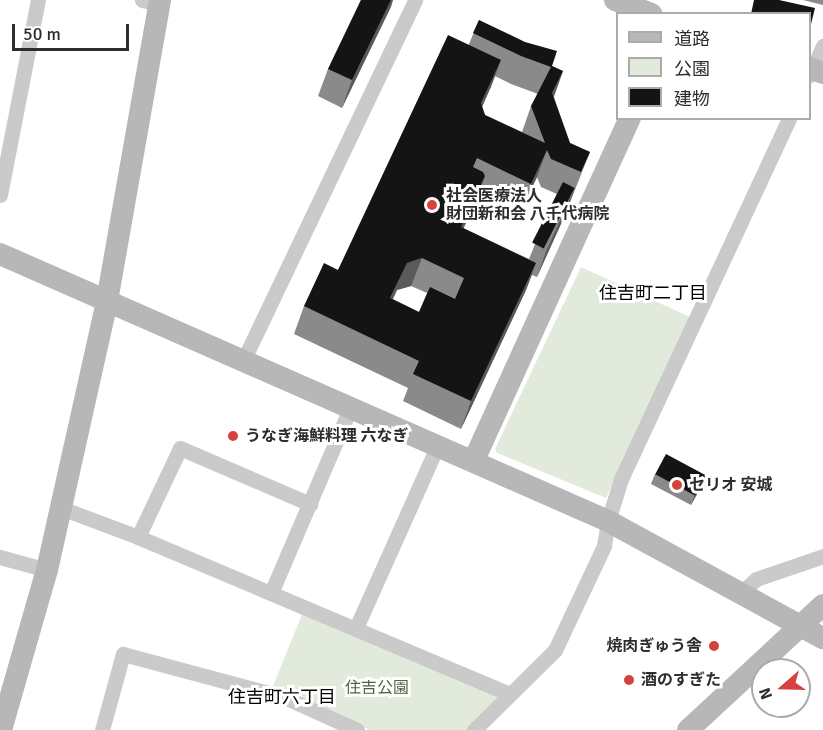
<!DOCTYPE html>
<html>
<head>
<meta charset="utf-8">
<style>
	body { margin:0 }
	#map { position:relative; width:823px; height:730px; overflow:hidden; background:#fff; font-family:Signika,"Noto Sans JP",sans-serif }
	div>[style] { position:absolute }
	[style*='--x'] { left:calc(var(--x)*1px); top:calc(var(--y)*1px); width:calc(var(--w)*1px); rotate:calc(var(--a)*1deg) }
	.green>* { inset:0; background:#e2eadc }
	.street>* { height:15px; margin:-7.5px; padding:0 7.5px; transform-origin:7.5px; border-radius:7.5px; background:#cacaca }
	.secondary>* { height:22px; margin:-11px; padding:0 11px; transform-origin:11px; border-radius:11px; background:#b7b7b7 }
	.wall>* { inset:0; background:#8a8a8a }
	.shaded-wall>* { inset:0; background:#5a5a5a }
	.building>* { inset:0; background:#141414; transform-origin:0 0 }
	.dots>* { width:16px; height:16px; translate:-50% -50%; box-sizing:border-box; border:3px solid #fff; border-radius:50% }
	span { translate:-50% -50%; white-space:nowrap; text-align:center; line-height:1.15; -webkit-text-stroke:6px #fff; paint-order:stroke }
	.poi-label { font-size:16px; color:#2d2d2d; font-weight:700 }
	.left { translate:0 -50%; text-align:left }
	.right { translate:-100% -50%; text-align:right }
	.park-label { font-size:16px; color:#4d653f }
	.neighbourhood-label { font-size:18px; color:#000 }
	.legend { position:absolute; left:616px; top:12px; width:195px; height:108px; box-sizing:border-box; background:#fff; border:2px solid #ababab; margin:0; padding:8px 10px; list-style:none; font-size:18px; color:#2d2d2d }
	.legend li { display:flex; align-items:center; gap:12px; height:30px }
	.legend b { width:30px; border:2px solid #ababab }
	.north { position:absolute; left:751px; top:658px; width:60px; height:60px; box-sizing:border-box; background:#fff; border:2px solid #ababab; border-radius:50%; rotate:250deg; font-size:16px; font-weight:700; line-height:24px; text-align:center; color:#2d2d2d }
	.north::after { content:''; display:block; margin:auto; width:21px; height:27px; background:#d5413f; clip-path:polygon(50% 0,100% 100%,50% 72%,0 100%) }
	.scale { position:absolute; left:12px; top:24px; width:117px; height:27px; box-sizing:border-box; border:3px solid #2d2d2d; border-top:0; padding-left:8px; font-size:18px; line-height:21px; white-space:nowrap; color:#2d2d2d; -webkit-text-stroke:4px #fff; paint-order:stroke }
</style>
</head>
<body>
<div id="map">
	<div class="green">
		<div style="clip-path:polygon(581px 267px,690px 317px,606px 498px,497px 453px,495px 449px)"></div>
		<div style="clip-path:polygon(303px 612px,501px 696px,467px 730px,370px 730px,273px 686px)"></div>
	</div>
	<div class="street">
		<div style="--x:142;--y:0;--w:17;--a:13"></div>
		<div style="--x:810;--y:75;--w:32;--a:-66"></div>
		<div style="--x:0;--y:195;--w:199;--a:-79"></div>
		<div style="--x:243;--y:361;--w:400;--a:-64.5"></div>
		<div style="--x:61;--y:508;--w:82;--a:20.6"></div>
		<div style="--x:138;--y:537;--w:403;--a:22.9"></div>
		<div style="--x:138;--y:537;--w:98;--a:-64.7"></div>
		<div style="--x:180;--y:448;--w:142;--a:23.3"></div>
		<div style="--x:0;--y:557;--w:49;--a:15.5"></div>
		<div style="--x:271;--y:593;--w:200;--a:-66.8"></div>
		<div style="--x:740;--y:594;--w:22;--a:-43"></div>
		<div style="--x:756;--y:579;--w:71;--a:-18.9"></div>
		<div style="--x:356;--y:628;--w:198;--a:-65.9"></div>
		<div style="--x:102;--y:730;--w:79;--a:-74.6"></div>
		<div style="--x:123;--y:654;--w:167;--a:15"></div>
		<div style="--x:284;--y:697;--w:80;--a:24.3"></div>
		<div style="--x:474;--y:730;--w:114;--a:-44.6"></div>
		<div style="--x:555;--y:650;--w:115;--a:-64.8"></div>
		<div style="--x:604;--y:546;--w:25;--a:-81"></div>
		<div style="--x:608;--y:521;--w:44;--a:-72.8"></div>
		<div style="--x:621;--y:479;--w:398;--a:-65"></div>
	</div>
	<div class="secondary">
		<div style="--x:615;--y:0;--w:39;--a:21"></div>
		<div style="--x:810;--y:68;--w:14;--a:21"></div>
		<div style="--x:0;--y:254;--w:664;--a:23.71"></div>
		<div style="--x:608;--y:521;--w:245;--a:28.6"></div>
		<div style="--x:474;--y:460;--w:376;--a:-65.5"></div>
		<div style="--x:1;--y:730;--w:166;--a:-74"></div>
		<div style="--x:47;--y:570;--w:276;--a:-77.4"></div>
		<div style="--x:107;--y:301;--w:306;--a:-80"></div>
		<div style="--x:688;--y:730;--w:184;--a:-42.8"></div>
	</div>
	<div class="wall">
		<div style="clip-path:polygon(361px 0,393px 0,342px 108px,318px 96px,328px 69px)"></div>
		<div style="clip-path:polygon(803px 0,823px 0,823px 5px)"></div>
		<div style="clip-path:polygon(evenodd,479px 20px,552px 66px,563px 71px,554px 97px,570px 143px,590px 152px,565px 215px,537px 277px,532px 275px,526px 290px,461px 429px,403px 401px,408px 388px,294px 334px,304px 306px,338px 270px,469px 44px,479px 20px,495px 76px,511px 84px,538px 94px,531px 106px,522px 132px,485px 115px,482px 107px,495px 76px,479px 20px,537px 177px,541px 187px,557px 194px,535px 244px,529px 259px,463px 228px,475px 204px,479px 191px,521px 211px,537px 177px,479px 20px,411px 286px,427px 293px,419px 312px,393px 299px,397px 290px,411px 286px)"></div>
		<div style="clip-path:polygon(655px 474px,702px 485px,691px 505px,651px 484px)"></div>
	</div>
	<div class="shaded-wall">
		<div style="clip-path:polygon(391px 0,393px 0,391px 7px,342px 108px,352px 80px)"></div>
		<div style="clip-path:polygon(501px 60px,491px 87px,471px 131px,481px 103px)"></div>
		<div style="clip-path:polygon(563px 71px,553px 98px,552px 93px)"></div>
		<div style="clip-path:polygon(547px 150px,537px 177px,521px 211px,531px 184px)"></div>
		<div style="clip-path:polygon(485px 176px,475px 204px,451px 255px,461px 227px)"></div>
		<div style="clip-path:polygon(575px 188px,565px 215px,537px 277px,547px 249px)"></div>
		<div style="clip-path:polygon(422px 258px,411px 286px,397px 290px,380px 326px,390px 298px,407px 263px)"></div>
		<div style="clip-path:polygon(536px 263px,526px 290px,461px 429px,471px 401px)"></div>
		<div style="clip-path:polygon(706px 475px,702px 485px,691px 505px,695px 495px)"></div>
	</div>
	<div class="building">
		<div style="clip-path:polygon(361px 0,391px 0,352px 80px,328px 69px)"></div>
		<div style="clip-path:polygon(754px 0,779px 0,815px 8px,810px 28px,810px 14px,751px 14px)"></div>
		<div style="clip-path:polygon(evenodd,479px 20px,525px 42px,557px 51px,552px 66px,563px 71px,552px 93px,570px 143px,590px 152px,581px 172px,551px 159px,547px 150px,531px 184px,477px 158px,473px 167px,483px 172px,485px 176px,461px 227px,536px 263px,471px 401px,413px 374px,419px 361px,304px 306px,324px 263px,338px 270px,448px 35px,501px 60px,481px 103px,485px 115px,545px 143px,531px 106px,551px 67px,521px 56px,473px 33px,479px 20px,422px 258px,464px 278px,455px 299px,430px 287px,419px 312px,390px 298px,407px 263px,422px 258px)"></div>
		<div style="left:563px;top:182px;width:13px;height:68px;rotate:27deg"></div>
		<div style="left:666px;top:454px;width:45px;height:23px;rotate:28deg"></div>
	</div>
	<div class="dots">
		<div style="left:432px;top:205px;background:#d5413f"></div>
		<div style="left:233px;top:436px;background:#d5413f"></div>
		<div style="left:677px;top:485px;background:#d5413f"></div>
		<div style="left:714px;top:646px;background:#d5413f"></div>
		<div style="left:629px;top:680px;background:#d5413f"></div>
	</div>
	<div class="poi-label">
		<span class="left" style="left:446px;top:205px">社会医療法人<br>財団新和会 八千代病院</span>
		<span class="left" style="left:245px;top:436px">うなぎ海鮮料理 六なぎ</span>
		<span class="left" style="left:689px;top:485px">セリオ 安城</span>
		<span class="right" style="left:702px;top:646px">焼肉ぎゅう舎</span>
		<span class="left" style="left:641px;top:680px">酒のすぎた</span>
	</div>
	<div class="park-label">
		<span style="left:377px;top:688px">住吉公園</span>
	</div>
	<div class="neighbourhood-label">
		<span style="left:653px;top:293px">住吉町二丁目</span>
		<span style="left:282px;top:697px">住吉町六丁目</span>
	</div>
	<ul class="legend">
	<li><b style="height:8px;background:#b7b7b7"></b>道路</li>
	<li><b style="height:16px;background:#e2eadc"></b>公園</li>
	<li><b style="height:16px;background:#141414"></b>建物</li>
	</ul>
	<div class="north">N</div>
	<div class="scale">50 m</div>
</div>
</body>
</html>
